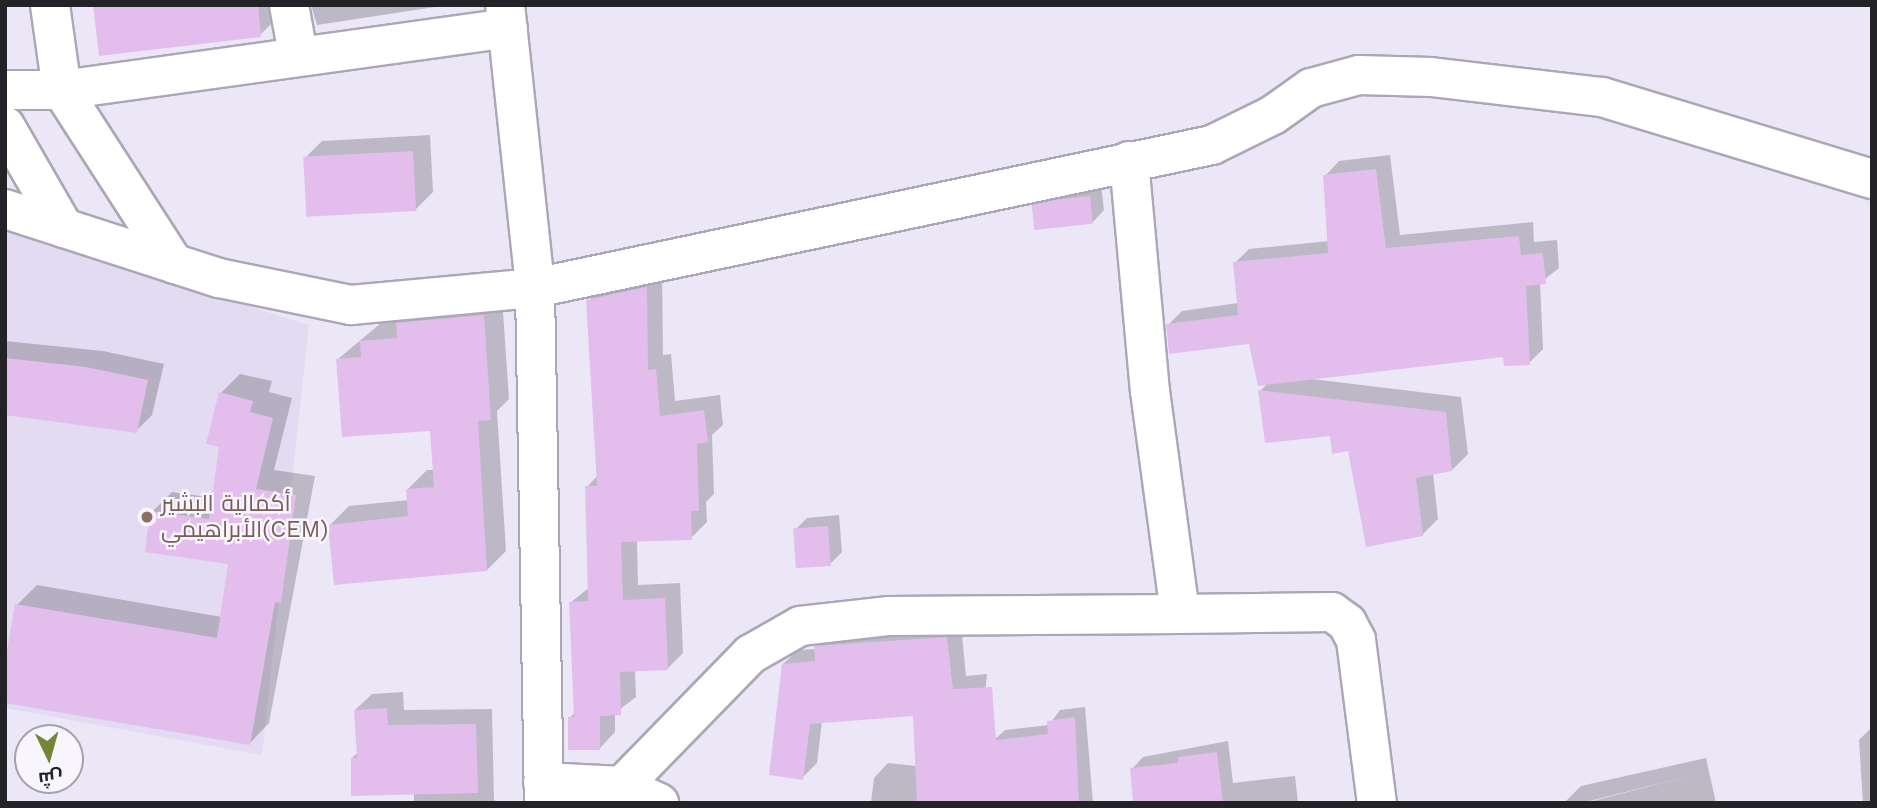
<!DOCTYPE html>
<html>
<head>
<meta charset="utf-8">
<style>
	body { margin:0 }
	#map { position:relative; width:1877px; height:808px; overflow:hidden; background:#ece7f7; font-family:"Work Sans",Cairo,sans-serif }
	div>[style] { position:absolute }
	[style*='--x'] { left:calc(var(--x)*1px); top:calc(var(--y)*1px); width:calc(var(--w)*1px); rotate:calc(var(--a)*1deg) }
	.built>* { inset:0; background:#e3dbf2 }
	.shadow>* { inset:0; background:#0003 }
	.building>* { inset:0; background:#e3beec; transform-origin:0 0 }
	.roads { filter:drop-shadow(2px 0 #aca7b6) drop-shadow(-2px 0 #aca7b6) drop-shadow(0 2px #aca7b6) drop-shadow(0 -2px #aca7b6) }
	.minor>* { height:38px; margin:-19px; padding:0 19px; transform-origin:19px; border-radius:19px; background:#fff }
	.tertiary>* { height:38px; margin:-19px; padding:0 19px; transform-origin:19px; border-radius:19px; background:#fff }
	.dots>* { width:19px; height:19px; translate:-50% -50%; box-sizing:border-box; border:4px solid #f8f5ff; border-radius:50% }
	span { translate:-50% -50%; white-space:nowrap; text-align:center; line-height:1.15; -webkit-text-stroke:5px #f8f5ff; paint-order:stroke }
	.education-label { font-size:23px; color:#785e54 }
	.left { translate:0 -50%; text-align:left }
	.frame { position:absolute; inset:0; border:7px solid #232227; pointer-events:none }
	.north { position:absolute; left:14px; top:724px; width:70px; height:70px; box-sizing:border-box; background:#f8f5ff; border:2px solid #a3a1a9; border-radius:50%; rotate:175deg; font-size:19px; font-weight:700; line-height:28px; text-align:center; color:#232227 }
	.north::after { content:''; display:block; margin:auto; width:24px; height:32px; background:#728636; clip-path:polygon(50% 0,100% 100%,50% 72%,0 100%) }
</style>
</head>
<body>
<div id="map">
	<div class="built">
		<div style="clip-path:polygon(5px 230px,309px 325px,262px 755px,5px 708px)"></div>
	</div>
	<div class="shadow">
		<div style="clip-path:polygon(95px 5px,277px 5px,276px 19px,260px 35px)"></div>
		<div style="clip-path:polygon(311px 5px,448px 5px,317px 25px)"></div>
		<div style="clip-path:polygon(430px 135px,433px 192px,416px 209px,305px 158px,322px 141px)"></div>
		<div style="clip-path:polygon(1390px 155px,1400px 235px,1533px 222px,1534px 242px,1557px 240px,1559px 268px,1540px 283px,1543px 349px,1529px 363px,1505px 355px,1312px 379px,1461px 397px,1468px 454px,1452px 470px,1433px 473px,1438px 519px,1422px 535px,1349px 449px,1260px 391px,1268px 383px,1250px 342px,1168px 325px,1182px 311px,1238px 303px,1235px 263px,1249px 249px,1329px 241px,1325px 176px,1339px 161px)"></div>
		<div style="clip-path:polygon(1101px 185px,1104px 210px,1093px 222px,1034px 206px,1046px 194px)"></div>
		<div style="clip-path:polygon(662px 272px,663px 355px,671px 354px,675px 401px,720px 395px,723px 425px,712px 435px,714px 494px,706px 502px,707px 522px,691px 538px,637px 540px,638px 585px,680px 583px,683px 653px,667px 669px,635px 670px,636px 697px,615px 713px,615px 732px,600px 748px,570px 718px,575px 712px,570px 603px,590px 587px,587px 487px,598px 475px,588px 301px,604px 285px)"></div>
		<div style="clip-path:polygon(502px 297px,509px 399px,497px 411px,506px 551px,487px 570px,330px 525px,349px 506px,409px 500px,408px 489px,427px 470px,435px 470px,432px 429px,338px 359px,381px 323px,400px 321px,417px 304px)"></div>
		<div style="clip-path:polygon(5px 341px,103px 351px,164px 364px,152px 415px,136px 431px,5px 414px)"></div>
		<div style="clip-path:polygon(240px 374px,272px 381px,269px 392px,292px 398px,274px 470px,315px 476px,269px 723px,250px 743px,17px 605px,37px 585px,222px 617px,230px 562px,152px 512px,172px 492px,214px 498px,221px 446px,221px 393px)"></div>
		<div style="clip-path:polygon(839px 515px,842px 552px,830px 564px,795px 530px,807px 518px)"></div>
		<div style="clip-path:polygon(961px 624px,966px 676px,987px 674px,974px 803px,871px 803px,874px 778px,888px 763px,917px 766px,915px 715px,822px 721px,817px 763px,802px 778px,783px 664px,798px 650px,816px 649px,831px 633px)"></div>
		<div style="clip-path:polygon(403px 692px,404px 710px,492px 709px,494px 800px,501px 803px,414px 803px,414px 793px,352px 758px,358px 752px,355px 710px,372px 694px)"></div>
		<div style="clip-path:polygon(1085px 707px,1093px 803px,1001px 803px,993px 741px,1005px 730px,1049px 725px,1060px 710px)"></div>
		<div style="clip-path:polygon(1872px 727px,1872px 803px,1863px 803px,1859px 740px)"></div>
		<div style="clip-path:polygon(1228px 741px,1233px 783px,1295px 776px,1298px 803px,1135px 803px,1132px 769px,1143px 757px)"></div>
		<div style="clip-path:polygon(1706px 758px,1716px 803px,1585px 803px,1693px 775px,1582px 803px,1564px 803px,1581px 786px)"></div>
	</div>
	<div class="building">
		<div style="clip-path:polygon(93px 5px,258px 5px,261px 37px,99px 56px)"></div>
		<div style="left:413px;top:151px;width:60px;height:110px;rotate:87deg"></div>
		<div style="clip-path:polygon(1376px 169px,1386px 248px,1519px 236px,1521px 255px,1543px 253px,1546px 284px,1526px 286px,1530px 365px,1504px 366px,1503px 357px,1258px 386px,1249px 344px,1169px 354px,1166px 324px,1238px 315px,1233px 262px,1328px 253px,1323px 175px)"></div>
		<div style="left:1090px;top:196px;width:28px;height:59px;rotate:84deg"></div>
		<div style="clip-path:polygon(647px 287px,648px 370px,656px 369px,660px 416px,704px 410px,708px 442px,697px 444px,699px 511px,691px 511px,692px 540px,621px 542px,623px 600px,665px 598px,668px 670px,620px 672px,621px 715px,600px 716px,600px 750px,568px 750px,568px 717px,574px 717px,569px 602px,588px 601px,585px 486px,597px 486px,586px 300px)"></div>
		<div style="clip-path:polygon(484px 315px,491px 420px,478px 421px,487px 571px,334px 585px,328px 525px,408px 516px,406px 489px,434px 487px,430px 431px,342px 437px,336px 359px,361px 357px,360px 341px,397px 338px,396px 323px)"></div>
		<div style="clip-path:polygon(5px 358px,86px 367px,148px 380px,137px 433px,5px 415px)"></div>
		<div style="clip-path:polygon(1258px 390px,1446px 412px,1452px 471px,1416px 478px,1423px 536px,1366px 547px,1348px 451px,1332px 454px,1330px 436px,1265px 443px)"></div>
		<div style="clip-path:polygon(219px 392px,253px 401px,250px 412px,273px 418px,256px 489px,296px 495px,281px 603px,275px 602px,250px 745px,5px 703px,5px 662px,15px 604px,217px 638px,228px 564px,145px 552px,150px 511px,209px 519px,219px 447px,206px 444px)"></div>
		<div style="left:828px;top:526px;width:40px;height:35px;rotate:86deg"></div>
		<div style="clip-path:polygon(947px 637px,953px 689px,992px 687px,996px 740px,1048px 734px,1047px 721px,1075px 717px,1079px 803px,917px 803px,913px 716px,810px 724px,803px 780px,769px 775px,782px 664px,815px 661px,814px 646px)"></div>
		<div style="clip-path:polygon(387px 708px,388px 725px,476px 724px,478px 793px,351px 796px,351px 758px,357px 758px,354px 710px)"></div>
		<div style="clip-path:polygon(1217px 752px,1223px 803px,1133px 803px,1130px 768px,1178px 763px,1178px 757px)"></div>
	</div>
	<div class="roads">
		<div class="minor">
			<div style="--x:50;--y:5;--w:86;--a:82"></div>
			<div style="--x:62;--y:90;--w:207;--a:57.2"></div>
			<div style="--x:289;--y:5;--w:50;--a:79.6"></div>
			<div style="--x:5;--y:90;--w:57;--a:0"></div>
			<div style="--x:62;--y:90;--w:450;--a:-7.9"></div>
			<div style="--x:5;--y:126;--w:118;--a:60"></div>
			<div style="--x:1129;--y:161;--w:231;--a:84.8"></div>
			<div style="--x:1150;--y:391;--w:225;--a:82.3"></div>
			<div style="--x:1180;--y:614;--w:152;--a:-0.8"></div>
			<div style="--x:1332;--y:612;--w:19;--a:36"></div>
			<div style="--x:1347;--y:623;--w:19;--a:62"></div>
			<div style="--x:1356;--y:640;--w:164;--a:82.7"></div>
			<div style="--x:535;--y:288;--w:692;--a:-11.93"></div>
			<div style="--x:1212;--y:145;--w:68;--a:-26.2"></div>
			<div style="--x:1273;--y:115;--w:47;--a:-35.4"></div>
			<div style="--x:1311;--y:88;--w:50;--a:-15.2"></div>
			<div style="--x:1359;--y:75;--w:72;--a:1.6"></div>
			<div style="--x:1431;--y:77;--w:172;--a:6.7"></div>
			<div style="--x:1602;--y:97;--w:282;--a:16.9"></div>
			<div style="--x:543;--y:782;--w:79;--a:2.9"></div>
			<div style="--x:622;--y:786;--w:41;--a:24.7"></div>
			<div style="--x:622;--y:786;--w:185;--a:-45.7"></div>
			<div style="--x:751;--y:654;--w:56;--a:-29.7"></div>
			<div style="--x:800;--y:626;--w:90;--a:-6.4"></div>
			<div style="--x:889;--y:616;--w:291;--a:-0.4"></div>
		</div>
		<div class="tertiary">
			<div style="--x:505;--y:5;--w:285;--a:83.9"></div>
			<div style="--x:535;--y:288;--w:515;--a:89"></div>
			<div style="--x:5;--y:209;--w:225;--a:17.9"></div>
			<div style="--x:219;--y:278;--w:135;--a:11.6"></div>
			<div style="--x:351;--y:305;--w:185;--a:-5.3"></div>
		</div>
	</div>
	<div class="dots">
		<div style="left:147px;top:517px;background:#8d6e63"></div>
	</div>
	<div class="education-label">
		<span class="left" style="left:161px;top:517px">أكمالية البشير<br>الأبراهيمي(CEM)</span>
	</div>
	<div class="frame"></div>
	<div class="north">ش</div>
</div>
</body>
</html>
